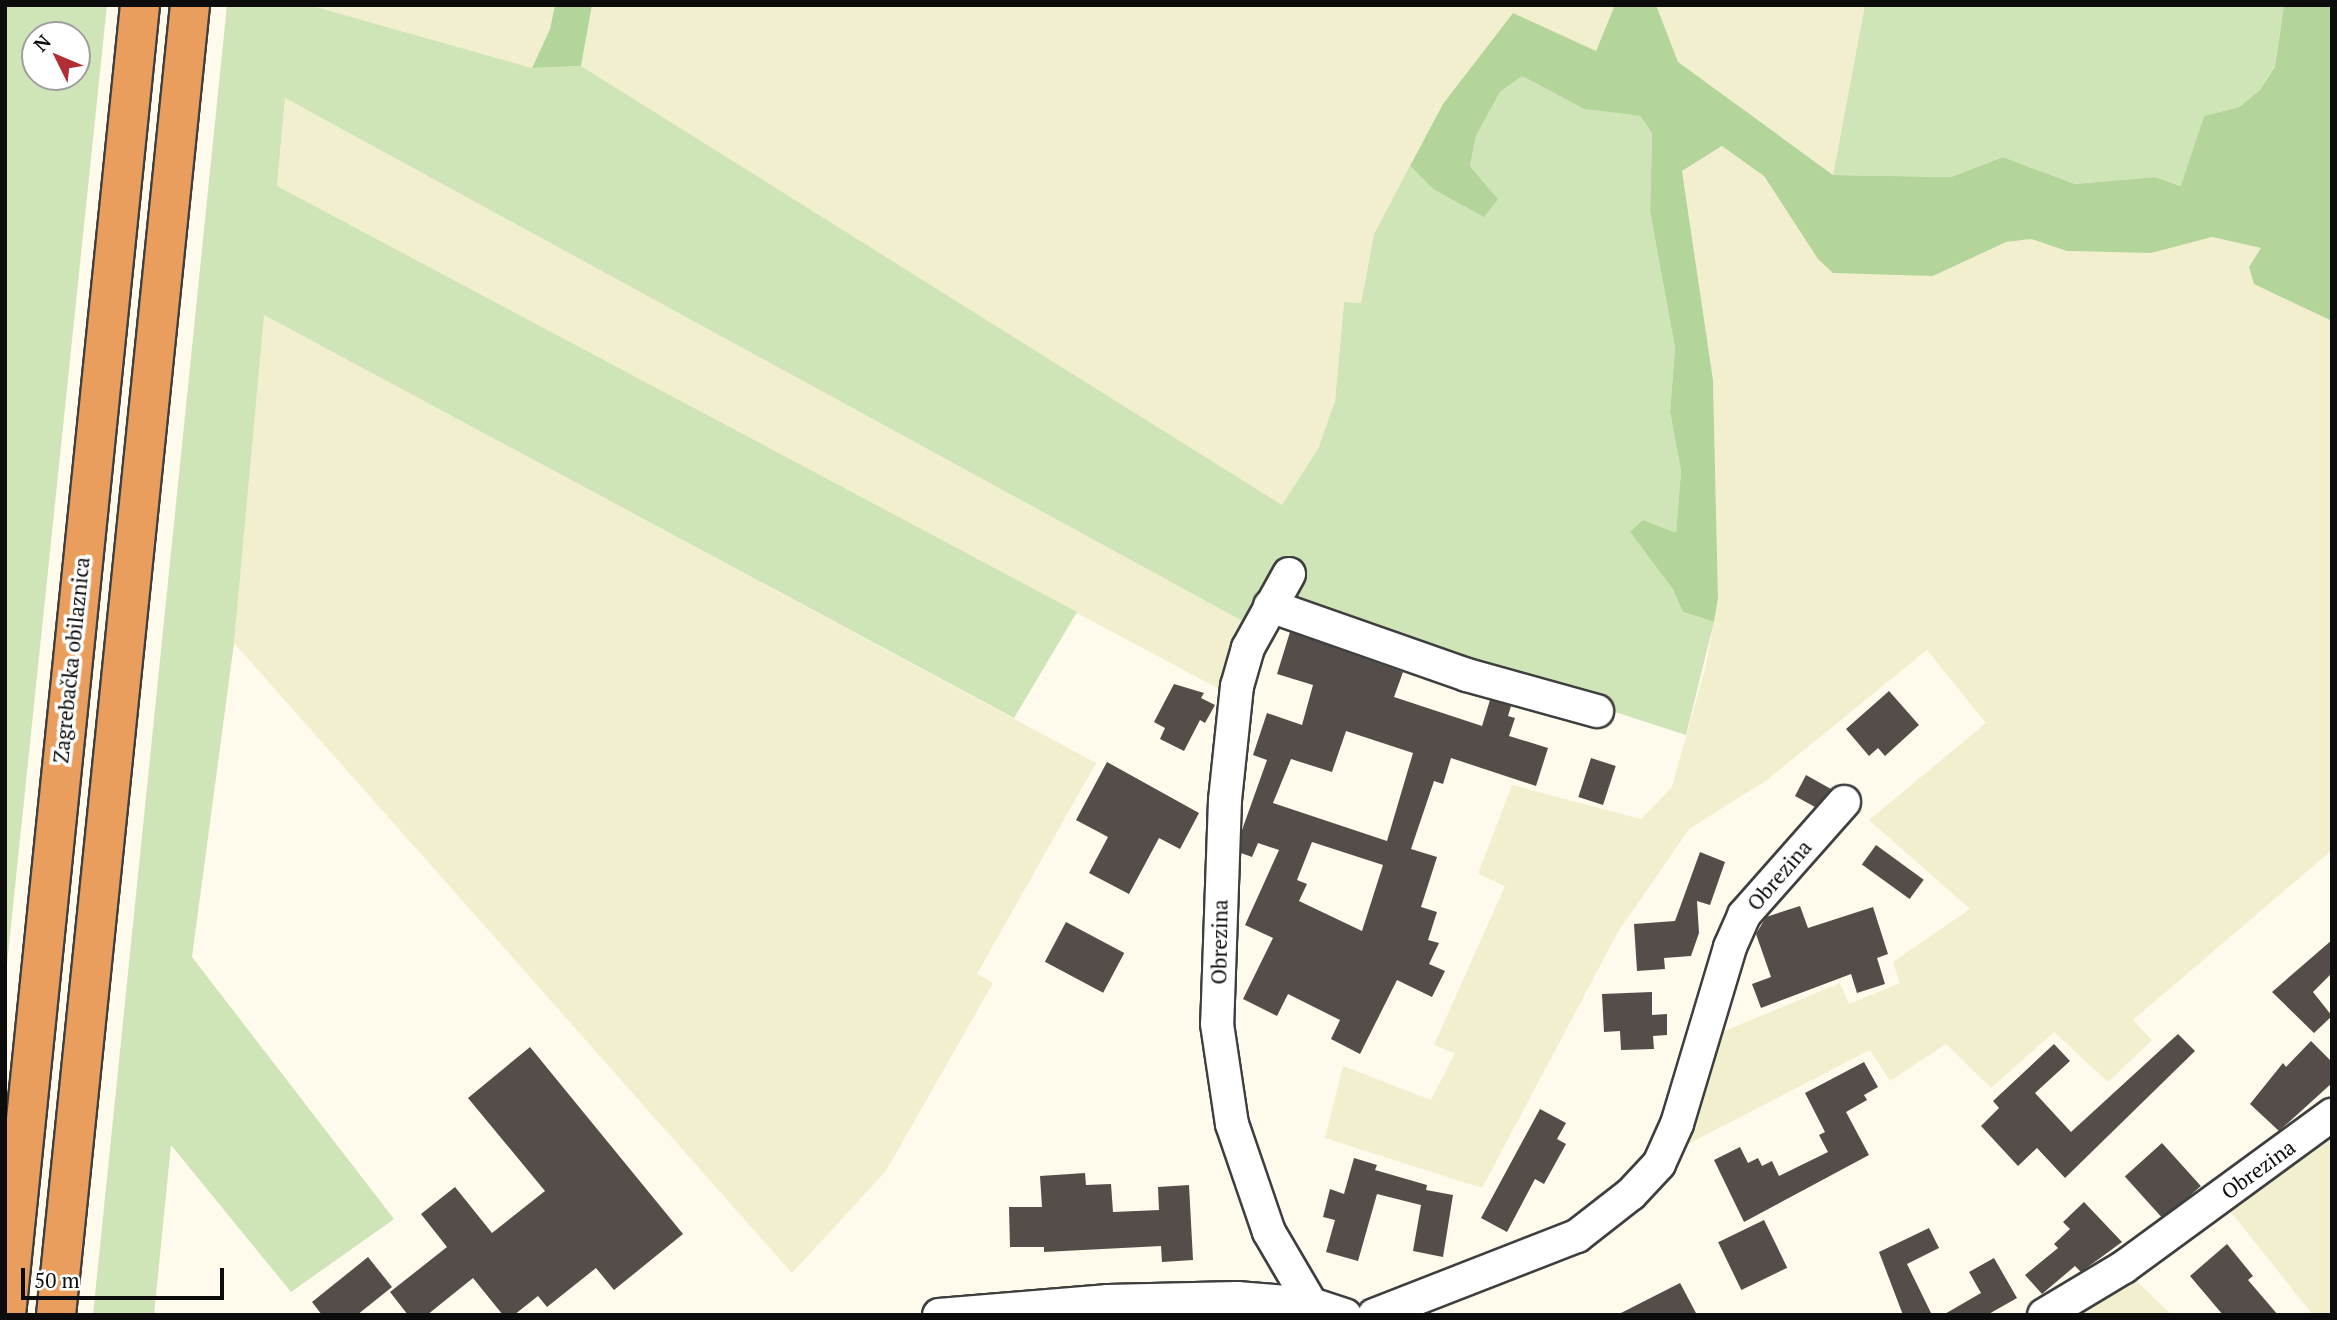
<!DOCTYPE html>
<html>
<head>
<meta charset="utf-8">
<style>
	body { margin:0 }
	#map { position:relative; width:2337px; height:1320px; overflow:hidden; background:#fefaec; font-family:"PT Serif",serif }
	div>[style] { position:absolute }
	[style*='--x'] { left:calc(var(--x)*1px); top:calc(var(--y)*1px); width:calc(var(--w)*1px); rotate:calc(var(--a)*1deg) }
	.farmland>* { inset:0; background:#f2efce }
	.green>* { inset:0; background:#cfe5b8 }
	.forest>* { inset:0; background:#b4d599 }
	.building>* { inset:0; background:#544d49; transform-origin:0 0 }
	.roads { filter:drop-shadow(2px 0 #3f3f3f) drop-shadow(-2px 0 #3f3f3f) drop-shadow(0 2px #3f3f3f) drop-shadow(0 -2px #3f3f3f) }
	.street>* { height:32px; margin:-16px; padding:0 16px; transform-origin:16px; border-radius:16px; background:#fff }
	.highway>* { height:38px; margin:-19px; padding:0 19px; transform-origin:19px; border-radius:19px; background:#ea9e5d }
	span { translate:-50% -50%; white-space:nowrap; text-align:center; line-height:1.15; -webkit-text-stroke:7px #fff; paint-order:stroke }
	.street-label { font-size:21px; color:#0c0c0c }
	.frame { position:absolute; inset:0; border:7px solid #0c0c0c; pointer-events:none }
	.north { position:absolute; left:21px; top:21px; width:70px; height:70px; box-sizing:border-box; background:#fff; border:2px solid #9e9e9e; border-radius:50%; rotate:313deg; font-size:19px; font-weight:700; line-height:28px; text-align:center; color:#0c0c0c }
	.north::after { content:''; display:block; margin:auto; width:24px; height:32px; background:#b22e34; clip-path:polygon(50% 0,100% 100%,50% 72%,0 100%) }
	.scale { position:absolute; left:21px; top:1268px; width:203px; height:32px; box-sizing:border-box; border:4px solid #0c0c0c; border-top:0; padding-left:9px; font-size:21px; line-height:24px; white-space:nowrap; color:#0c0c0c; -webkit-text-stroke:5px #fff; paint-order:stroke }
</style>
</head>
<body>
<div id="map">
	<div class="farmland">
		<div style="clip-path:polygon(309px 5px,555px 5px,550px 29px,532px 68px)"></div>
		<div style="clip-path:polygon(592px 5px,1615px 5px,1597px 51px,1426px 138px,1374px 234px,1361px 303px,1344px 302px,1335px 401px,1318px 449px,1283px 506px,581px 66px)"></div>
		<div style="clip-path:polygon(1656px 5px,1865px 5px,1833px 175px,1677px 62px)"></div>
		<div style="clip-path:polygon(285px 98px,1246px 623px,1225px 692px,277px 186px)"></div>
		<div style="clip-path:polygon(1723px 146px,1764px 176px,1818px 259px,1933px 276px,2006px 242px,2032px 239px,2067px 251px,2151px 253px,2211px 237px,2262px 248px,2255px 284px,2332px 321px,2332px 850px,2133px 1020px,2152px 1040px,2108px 1082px,2054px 1032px,1991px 1088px,1946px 1044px,1890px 1081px,1870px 1050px,1688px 1144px,1717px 1034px,1840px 983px,1849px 1004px,1900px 983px,1893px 962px,1970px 909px,1869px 820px,1986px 723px,1927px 650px,1767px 780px,1689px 829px,1618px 932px,1482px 1188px,1325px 1138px,1343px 1066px,1431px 1100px,1455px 1053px,1434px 1045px,1505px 886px,1478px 874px,1512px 785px,1641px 819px,1672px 787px,1706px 665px,1718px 598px,1713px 380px,1682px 171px)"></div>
		<div style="clip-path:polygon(263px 314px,1096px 763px,977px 974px,993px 983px,886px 1171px,792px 1273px,234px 643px)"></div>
		<div style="clip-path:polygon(2332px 1125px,2332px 1315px,2313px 1315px,2226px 1206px)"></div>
		<div style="clip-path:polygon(2133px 1278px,2172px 1315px,2062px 1315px)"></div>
	</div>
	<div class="green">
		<div style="clip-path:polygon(evenodd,5px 5px,107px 5px,5px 983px,5px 5px,77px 35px,77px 77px,35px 77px,35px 35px,77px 35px)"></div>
		<div style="clip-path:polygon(227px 5px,309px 5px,532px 68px,581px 66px,1282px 505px,1318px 449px,1335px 401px,1344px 302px,1361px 303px,1374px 234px,1410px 166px,1433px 189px,1498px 199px,1470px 166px,1476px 136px,1500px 92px,1522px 76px,1584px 109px,1640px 116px,1652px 133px,1650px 212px,1675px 348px,1670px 412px,1681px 471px,1676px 534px,1630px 532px,1674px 589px,1683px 612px,1714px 622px,1686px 735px,1338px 622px,1246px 623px,285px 98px,277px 186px,1077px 612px,1014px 718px,264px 315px,234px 643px,192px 957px,394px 1219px,291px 1292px,171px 1145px,154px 1315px,93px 1315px)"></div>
		<div style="clip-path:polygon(1865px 5px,2284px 5px,2275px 65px,2260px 90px,2239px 107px,2204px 116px,2182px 186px,2155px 177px,2075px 184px,2003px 157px,1951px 177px,1833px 175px)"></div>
	</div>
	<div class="forest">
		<div style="clip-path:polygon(555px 5px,592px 5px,581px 66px,532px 68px,550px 29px)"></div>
		<div style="clip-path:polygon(1615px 5px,1656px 5px,1678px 62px,1833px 175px,1951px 177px,2003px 157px,2075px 184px,2155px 177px,2181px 186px,2204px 116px,2239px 107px,2260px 90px,2275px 66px,2284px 5px,2332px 5px,2332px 321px,2254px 284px,2249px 267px,2261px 248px,2212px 237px,2151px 253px,2067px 251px,2031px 239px,2006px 242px,1933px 276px,1833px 273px,1818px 259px,1764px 176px,1722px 146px,1682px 171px,1713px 380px,1718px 598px,1714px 622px,1683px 612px,1673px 589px,1630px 532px,1643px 520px,1676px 533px,1681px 471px,1670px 412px,1675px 348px,1650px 212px,1652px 133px,1640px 116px,1584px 109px,1522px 76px,1500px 92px,1476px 136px,1470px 166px,1498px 199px,1484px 217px,1433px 189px,1410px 166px,1443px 104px,1513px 13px,1596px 51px)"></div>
	</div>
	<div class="building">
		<div style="clip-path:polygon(evenodd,1290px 632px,1403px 672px,1394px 697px,1482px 726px,1490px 700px,1511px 706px,1508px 716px,1515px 718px,1509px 736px,1548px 748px,1536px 786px,1451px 758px,1443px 784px,1434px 781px,1411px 849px,1437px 857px,1421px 907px,1437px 912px,1428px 940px,1439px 943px,1429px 964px,1445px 971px,1432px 997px,1397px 980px,1360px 1054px,1331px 1039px,1340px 1020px,1288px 994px,1277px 1016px,1243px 999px,1273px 938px,1245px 925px,1279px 850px,1258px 843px,1252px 857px,1241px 853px,1242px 830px,1267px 760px,1253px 755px,1267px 713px,1302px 725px,1313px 685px,1277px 674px,1290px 632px,1346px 731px,1413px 753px,1387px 841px,1273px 803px,1291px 759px,1332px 772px,1346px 731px,1290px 632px,1312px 842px,1383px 865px,1362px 931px,1299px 901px,1307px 884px,1297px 880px,1312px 842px)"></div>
		<div style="clip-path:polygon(1174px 684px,1204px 693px,1201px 698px,1215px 705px,1205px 723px,1200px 720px,1184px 751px,1160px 739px,1165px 728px,1154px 722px)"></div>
		<div style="clip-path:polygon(1889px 691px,1919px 725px,1885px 756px,1878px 748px,1869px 756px,1846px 729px)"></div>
		<div style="left:1591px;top:758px;width:26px;height:41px;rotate:18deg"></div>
		<div style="clip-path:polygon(1107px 762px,1199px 813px,1180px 849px,1159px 838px,1129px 894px,1089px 873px,1108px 837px,1076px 820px)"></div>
		<div style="clip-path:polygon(1806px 775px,1831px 789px,1815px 807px,1795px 796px)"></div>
		<div style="left:1876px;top:845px;width:59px;height:24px;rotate:36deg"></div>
		<div style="clip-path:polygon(1700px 852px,1725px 862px,1710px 905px,1697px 901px,1699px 933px,1691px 956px,1664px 958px,1665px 969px,1637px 971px,1634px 924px,1675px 921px)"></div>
		<div style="clip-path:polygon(1800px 906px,1808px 928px,1873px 907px,1888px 954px,1877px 958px,1885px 984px,1857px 993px,1851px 974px,1761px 1008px,1752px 984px,1771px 977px,1756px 934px,1766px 917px)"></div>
		<div style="left:1066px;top:922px;width:66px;height:45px;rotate:28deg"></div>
		<div style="clip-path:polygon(2332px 940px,2332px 973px,2313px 992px,2332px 1016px,2314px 1033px,2272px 992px)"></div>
		<div style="clip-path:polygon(1652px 992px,1652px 1015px,1667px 1014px,1667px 1035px,1653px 1036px,1654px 1049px,1621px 1050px,1620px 1031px,1604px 1032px,1602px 994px)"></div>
		<div style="clip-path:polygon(2178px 1034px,2195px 1051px,2065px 1178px,2037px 1148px,2018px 1166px,1981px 1126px,1999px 1108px,1993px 1101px,2054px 1044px,2070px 1061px,2035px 1093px,2071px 1132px)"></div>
		<div style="clip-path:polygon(2311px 1041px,2332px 1062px,2332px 1083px,2279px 1131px,2250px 1104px,2283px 1063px,2286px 1067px)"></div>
		<div style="clip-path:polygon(530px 1047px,683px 1234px,614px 1290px,596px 1268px,547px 1307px,538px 1296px,514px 1315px,503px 1315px,473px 1278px,427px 1315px,408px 1315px,390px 1292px,447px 1247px,421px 1214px,455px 1187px,492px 1233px,545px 1191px,468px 1098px)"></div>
		<div style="clip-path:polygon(1864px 1062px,1878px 1087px,1864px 1095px,1867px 1100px,1846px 1112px,1869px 1155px,1744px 1222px,1714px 1160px,1740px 1147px,1748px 1163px,1758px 1158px,1762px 1166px,1772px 1161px,1779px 1176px,1828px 1152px,1819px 1135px,1825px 1132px,1805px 1093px)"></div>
		<div style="clip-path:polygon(1540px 1109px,1566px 1123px,1557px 1139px,1566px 1144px,1544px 1184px,1535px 1179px,1507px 1232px,1481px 1218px)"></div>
		<div style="left:2162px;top:1143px;width:58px;height:50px;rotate:48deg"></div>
		<div style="clip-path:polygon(1354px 1158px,1377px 1165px,1375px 1170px,1427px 1185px,1426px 1190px,1453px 1195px,1443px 1257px,1413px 1251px,1421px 1205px,1377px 1194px,1358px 1261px,1326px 1252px,1335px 1220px,1323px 1217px,1330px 1189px,1344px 1194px)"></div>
		<div style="clip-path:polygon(1085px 1173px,1086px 1185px,1111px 1184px,1113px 1212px,1159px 1210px,1158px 1187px,1189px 1185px,1193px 1260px,1162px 1262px,1161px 1246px,1044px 1252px,1044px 1247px,1010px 1247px,1009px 1207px,1042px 1207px,1040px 1176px)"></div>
		<div style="clip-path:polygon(2084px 1202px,2122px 1242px,2081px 1272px,2075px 1266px,2042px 1294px,2025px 1275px,2058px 1248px,2054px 1244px,2070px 1229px,2063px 1222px)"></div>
		<div style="left:1764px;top:1220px;width:53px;height:51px;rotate:64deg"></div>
		<div style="clip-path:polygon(1929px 1228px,1939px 1248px,1907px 1264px,1932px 1315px,1903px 1315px,1879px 1252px)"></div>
		<div style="clip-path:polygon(2227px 1244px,2253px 1276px,2248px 1280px,2278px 1315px,2223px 1315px,2190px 1276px)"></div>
		<div style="clip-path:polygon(368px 1257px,392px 1287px,357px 1315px,322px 1315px,312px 1302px)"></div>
		<div style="clip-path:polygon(1994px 1258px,2017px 1298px,1987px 1315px,1943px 1315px,1981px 1293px,1969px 1272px)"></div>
		<div style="clip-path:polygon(1680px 1283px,1697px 1315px,1617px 1315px)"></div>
	</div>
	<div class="roads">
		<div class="street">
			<div style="--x:1289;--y:574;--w:85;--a:119"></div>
			<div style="--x:1248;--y:648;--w:40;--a:106"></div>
			<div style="--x:1237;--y:686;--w:115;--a:96"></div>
			<div style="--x:1225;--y:800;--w:224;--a:92"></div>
			<div style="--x:1217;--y:1024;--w:101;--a:81.5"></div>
			<div style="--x:1232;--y:1124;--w:114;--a:71.1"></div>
			<div style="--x:1269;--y:1232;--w:83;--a:59.7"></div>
			<div style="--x:1270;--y:606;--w:209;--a:19.3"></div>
			<div style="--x:1467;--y:675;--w:135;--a:15.5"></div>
			<div style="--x:939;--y:1315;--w:170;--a:-4.7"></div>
			<div style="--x:1108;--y:1301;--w:129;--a:-1.3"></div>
			<div style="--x:1237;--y:1298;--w:74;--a:4.6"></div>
			<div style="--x:1311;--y:1304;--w:36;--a:18"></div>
			<div style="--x:1374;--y:1315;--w:218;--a:-21.3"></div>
			<div style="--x:1577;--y:1236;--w:68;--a:-37.9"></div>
			<div style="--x:1631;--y:1194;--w:41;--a:-47"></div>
			<div style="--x:1659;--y:1164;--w:44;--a:-65.8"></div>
			<div style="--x:1677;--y:1124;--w:185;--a:-73.3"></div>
			<div style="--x:1730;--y:947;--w:35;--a:-66"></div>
			<div style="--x:1744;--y:915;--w:151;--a:-48.5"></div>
			<div style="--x:2044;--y:1315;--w:93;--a:-31"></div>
			<div style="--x:2124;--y:1267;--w:258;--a:-36.2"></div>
		</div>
		<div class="highway">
			<div style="--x:6;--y:1315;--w:1317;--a:-84.16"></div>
			<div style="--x:56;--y:1315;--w:1317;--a:-84.16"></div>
		</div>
	</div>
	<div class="street-label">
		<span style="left:71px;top:660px;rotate:-84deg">Zagrebačka obilaznica</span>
		<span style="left:1779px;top:875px;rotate:-49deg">Obrezina</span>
		<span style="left:1219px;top:942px;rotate:-89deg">Obrezina</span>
		<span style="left:2258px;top:1169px;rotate:-36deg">Obrezina</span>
	</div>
	<div class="frame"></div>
	<div class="north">N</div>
	<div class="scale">50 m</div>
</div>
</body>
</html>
